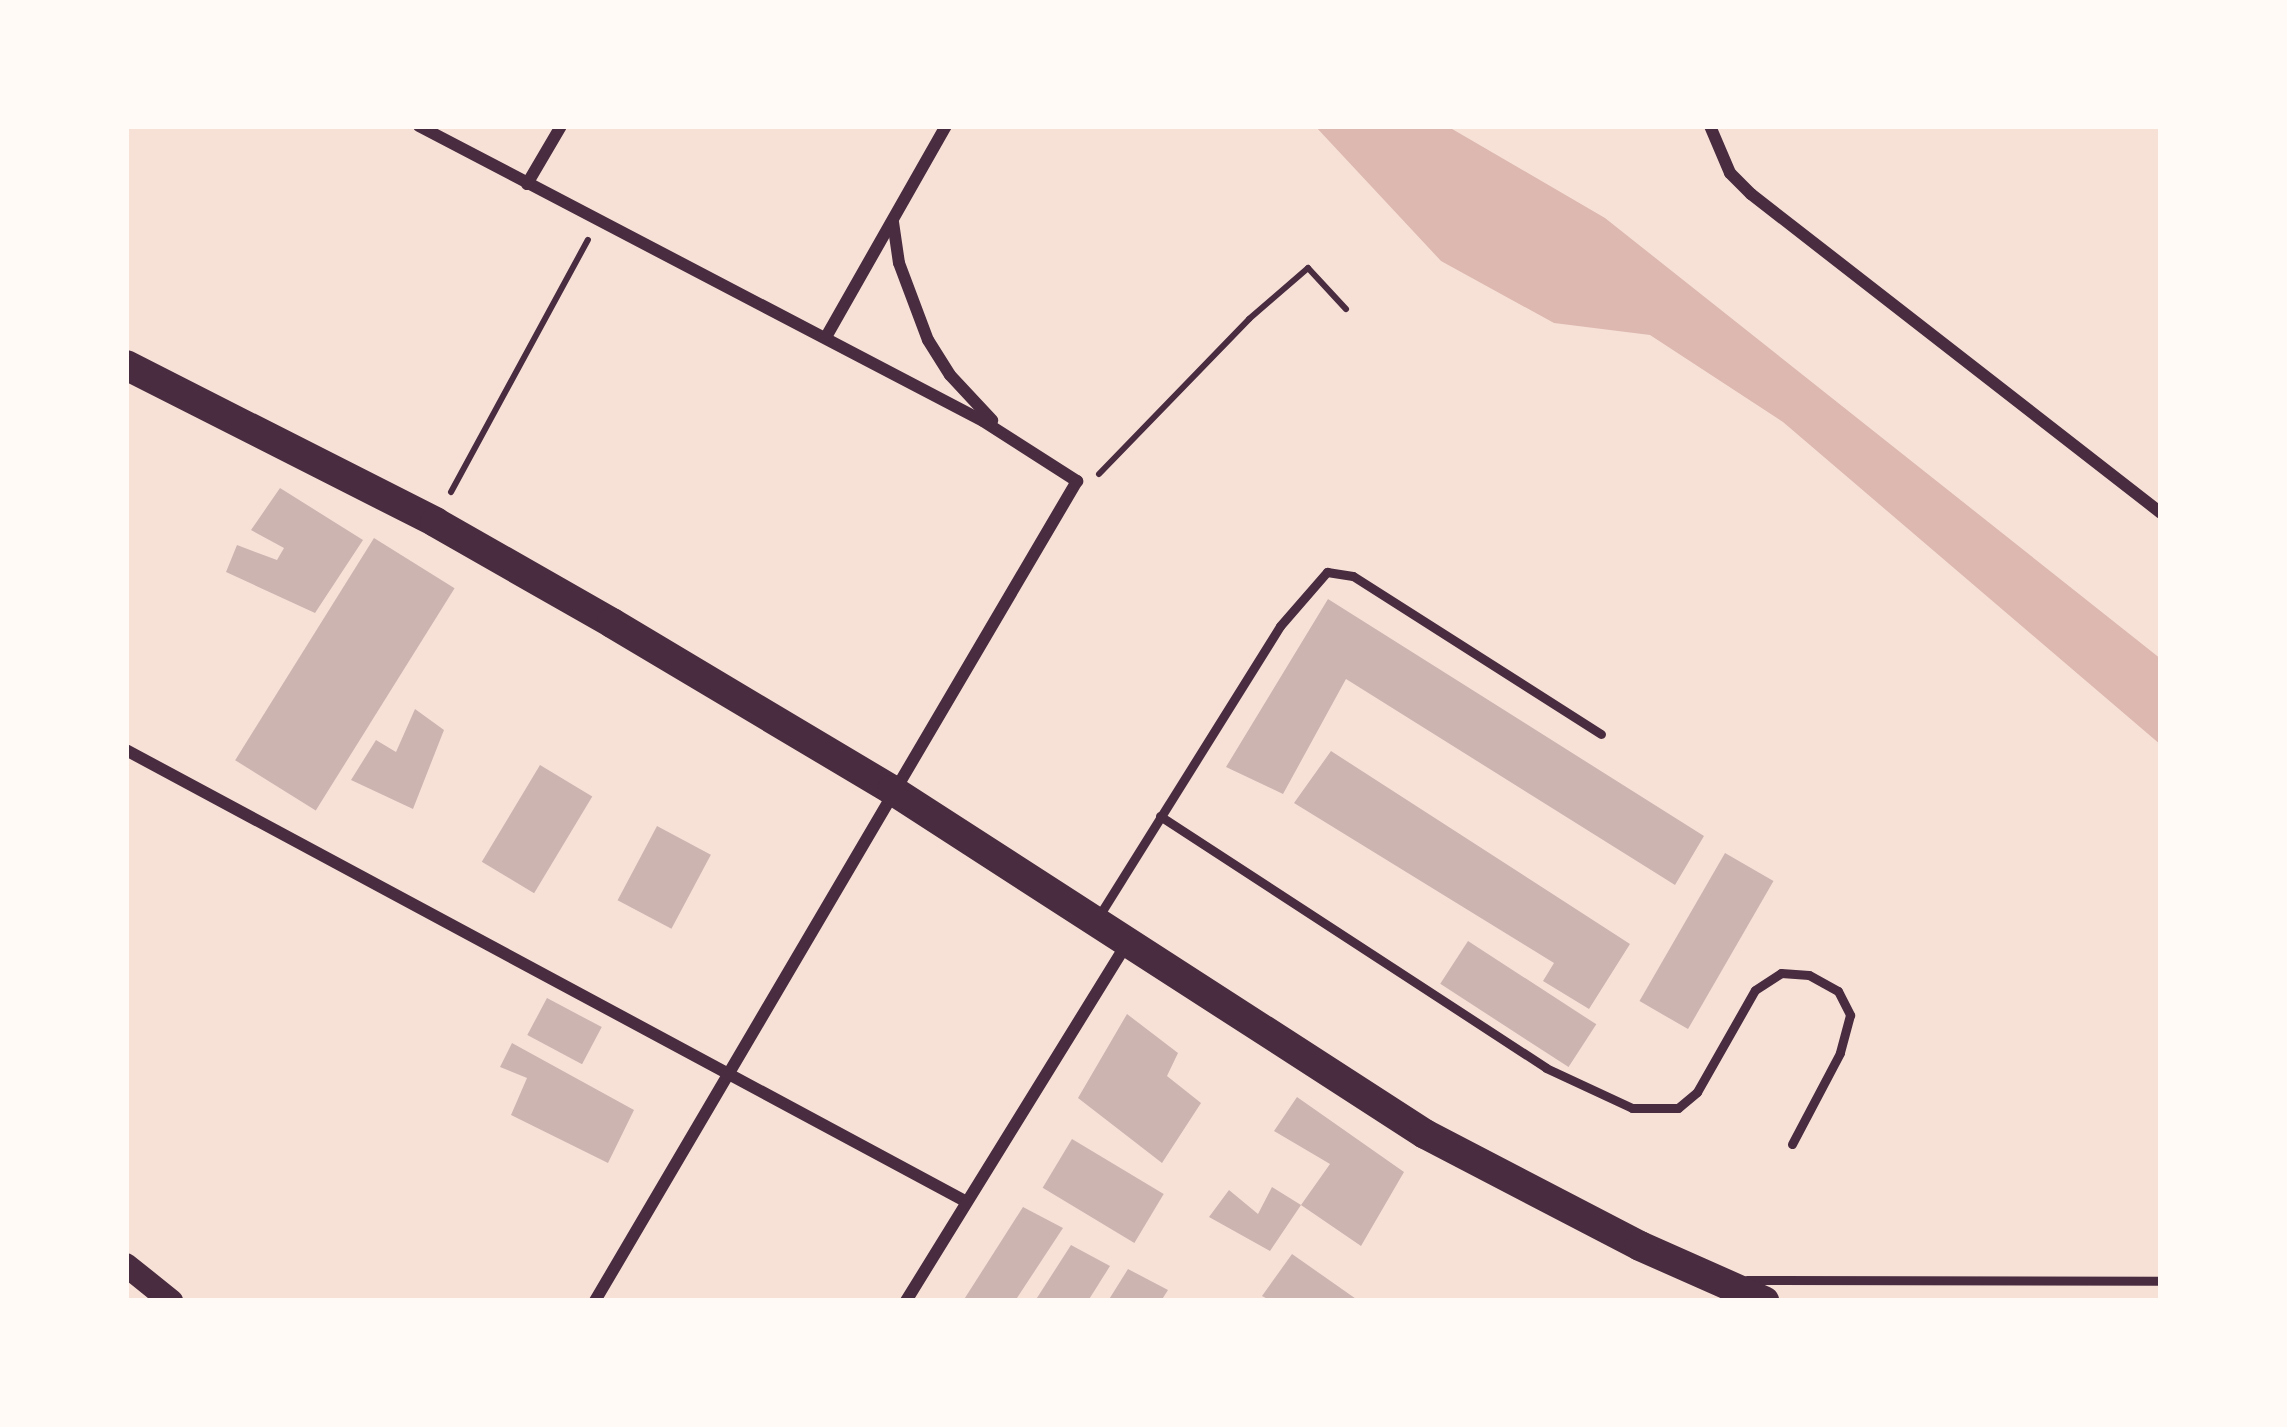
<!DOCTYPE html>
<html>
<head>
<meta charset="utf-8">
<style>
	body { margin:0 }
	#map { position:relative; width:2287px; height:1427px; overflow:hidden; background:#f7e1d7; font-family:"Noto Sans",sans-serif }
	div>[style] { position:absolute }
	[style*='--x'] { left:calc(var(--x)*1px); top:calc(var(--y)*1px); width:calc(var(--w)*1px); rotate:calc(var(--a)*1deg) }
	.water>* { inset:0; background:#dcb8b0 }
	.building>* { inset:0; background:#ccb4b1; transform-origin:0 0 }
	.path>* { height:6px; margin:-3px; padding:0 3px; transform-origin:3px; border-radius:3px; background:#4a2c40 }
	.service>* { height:9px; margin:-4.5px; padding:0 4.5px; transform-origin:4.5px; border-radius:4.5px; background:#4a2c40 }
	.minor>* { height:12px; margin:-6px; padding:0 6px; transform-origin:6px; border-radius:6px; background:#4a2c40 }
	.secondary>* { height:24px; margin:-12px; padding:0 12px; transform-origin:12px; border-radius:12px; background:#4a2c40 }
	.primary>* { height:30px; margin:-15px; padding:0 15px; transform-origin:15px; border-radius:15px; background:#4a2c40 }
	span { translate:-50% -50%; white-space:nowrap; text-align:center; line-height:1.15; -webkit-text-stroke:9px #fffaf5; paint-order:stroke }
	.frame { position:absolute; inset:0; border:129px solid #fffaf5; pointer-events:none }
</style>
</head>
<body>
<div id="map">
	<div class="water">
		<div style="clip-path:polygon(1315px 126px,1447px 126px,1605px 218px,2161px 659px,2161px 745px,1783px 422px,1650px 335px,1554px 323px,1441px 261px)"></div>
	</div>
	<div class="building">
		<div style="clip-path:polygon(280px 488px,363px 540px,315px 613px,226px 572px,237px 545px,277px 560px,284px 548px,251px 530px)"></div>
		<div style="left:374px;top:538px;width:95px;height:262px;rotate:32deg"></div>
		<div style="clip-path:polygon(1328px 599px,1704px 836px,1675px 885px,1346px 679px,1283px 794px,1226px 767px)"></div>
		<div style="clip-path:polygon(415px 709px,444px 730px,413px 809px,351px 780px,376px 740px,396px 752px)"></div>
		<div style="clip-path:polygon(1331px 751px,1630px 944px,1589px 1009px,1543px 981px,1554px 963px,1294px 803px)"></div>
		<div style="left:540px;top:765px;width:61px;height:113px;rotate:31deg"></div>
		<div style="left:657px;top:826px;width:61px;height:84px;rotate:28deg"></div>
		<div style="left:1725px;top:853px;width:56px;height:171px;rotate:30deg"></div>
		<div style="left:1468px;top:941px;width:153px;height:51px;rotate:33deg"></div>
		<div style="left:547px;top:998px;width:62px;height:42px;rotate:28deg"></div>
		<div style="clip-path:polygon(1127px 1014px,1178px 1053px,1167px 1076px,1201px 1103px,1162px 1163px,1078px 1098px)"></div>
		<div style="clip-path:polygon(512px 1043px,634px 1110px,608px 1163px,511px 1115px,527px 1078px,500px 1067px)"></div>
		<div style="clip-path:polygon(1297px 1097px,1404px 1172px,1361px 1246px,1301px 1205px,1330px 1164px,1274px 1131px)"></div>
		<div style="left:1072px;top:1139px;width:107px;height:57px;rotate:31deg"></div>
		<div style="clip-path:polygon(1272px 1187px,1301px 1205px,1270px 1251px,1209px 1217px,1229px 1190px,1258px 1214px)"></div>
		<div style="clip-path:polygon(1023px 1207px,1063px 1228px,1015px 1301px,963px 1301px)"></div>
		<div style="clip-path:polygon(1071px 1245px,1110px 1266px,1088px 1301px,1035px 1301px)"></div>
		<div style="clip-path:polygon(1292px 1254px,1359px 1301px,1271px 1301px,1262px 1296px)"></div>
		<div style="clip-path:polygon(1128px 1269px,1168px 1290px,1161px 1301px,1108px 1301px)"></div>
	</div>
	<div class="path">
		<div style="--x:1099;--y:474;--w:216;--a:-45.9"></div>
		<div style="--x:1249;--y:319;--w:78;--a:-40.8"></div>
		<div style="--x:1308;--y:268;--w:56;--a:47.2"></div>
		<div style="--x:451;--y:492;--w:287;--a:-61.5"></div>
	</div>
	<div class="service">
		<div style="--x:1160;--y:816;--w:461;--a:33.1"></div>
		<div style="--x:1546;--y:1068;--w:95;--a:24.9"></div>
		<div style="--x:1632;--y:1108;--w:46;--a:0"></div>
		<div style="--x:1678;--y:1108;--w:25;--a:-40"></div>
		<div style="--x:1697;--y:1092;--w:117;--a:-60.4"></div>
		<div style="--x:1755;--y:990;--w:31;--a:-33"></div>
		<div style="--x:1781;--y:973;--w:28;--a:4"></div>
		<div style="--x:1809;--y:975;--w:33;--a:29"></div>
		<div style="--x:1838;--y:991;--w:27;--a:63"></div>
		<div style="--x:1850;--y:1015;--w:39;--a:105"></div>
		<div style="--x:1840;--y:1053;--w:103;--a:117.8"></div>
		<div style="--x:1097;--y:919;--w:345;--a:-58"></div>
		<div style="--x:1280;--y:626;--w:72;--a:-49"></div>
		<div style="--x:1327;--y:572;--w:26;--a:9"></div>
		<div style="--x:1353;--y:576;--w:294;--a:32.5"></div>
		<div style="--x:1747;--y:1280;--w:414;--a:0.1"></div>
	</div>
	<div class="minor">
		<div style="--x:419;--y:126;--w:636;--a:27.61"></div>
		<div style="--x:983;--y:421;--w:112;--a:32.6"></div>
		<div style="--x:1077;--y:481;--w:951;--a:120.45"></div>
		<div style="--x:1710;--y:126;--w:51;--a:66.9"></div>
		<div style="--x:1730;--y:173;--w:30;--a:45"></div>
		<div style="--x:1751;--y:194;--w:519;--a:37.88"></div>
		<div style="--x:527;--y:184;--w:67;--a:-59.6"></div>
		<div style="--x:893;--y:222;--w:41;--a:81.7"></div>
		<div style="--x:899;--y:263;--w:82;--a:69.4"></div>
		<div style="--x:928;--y:340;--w:41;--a:57.8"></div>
		<div style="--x:950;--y:375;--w:62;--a:47"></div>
		<div style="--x:826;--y:337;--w:243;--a:-60.4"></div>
		<div style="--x:126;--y:750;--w:953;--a:28.26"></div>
		<div style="--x:906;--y:1301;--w:418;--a:-58.3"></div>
	</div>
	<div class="secondary">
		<div style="--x:126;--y:1265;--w:58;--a:38.7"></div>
	</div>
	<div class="primary">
		<div style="--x:126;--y:365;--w:347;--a:26.9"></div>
		<div style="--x:435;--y:522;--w:204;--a:29.7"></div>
		<div style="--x:612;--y:623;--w:326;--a:30.8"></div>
		<div style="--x:892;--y:790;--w:634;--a:32.84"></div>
		<div style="--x:1425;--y:1134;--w:242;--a:27.5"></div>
		<div style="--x:1640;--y:1246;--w:136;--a:23.9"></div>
	</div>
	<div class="frame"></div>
</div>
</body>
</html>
